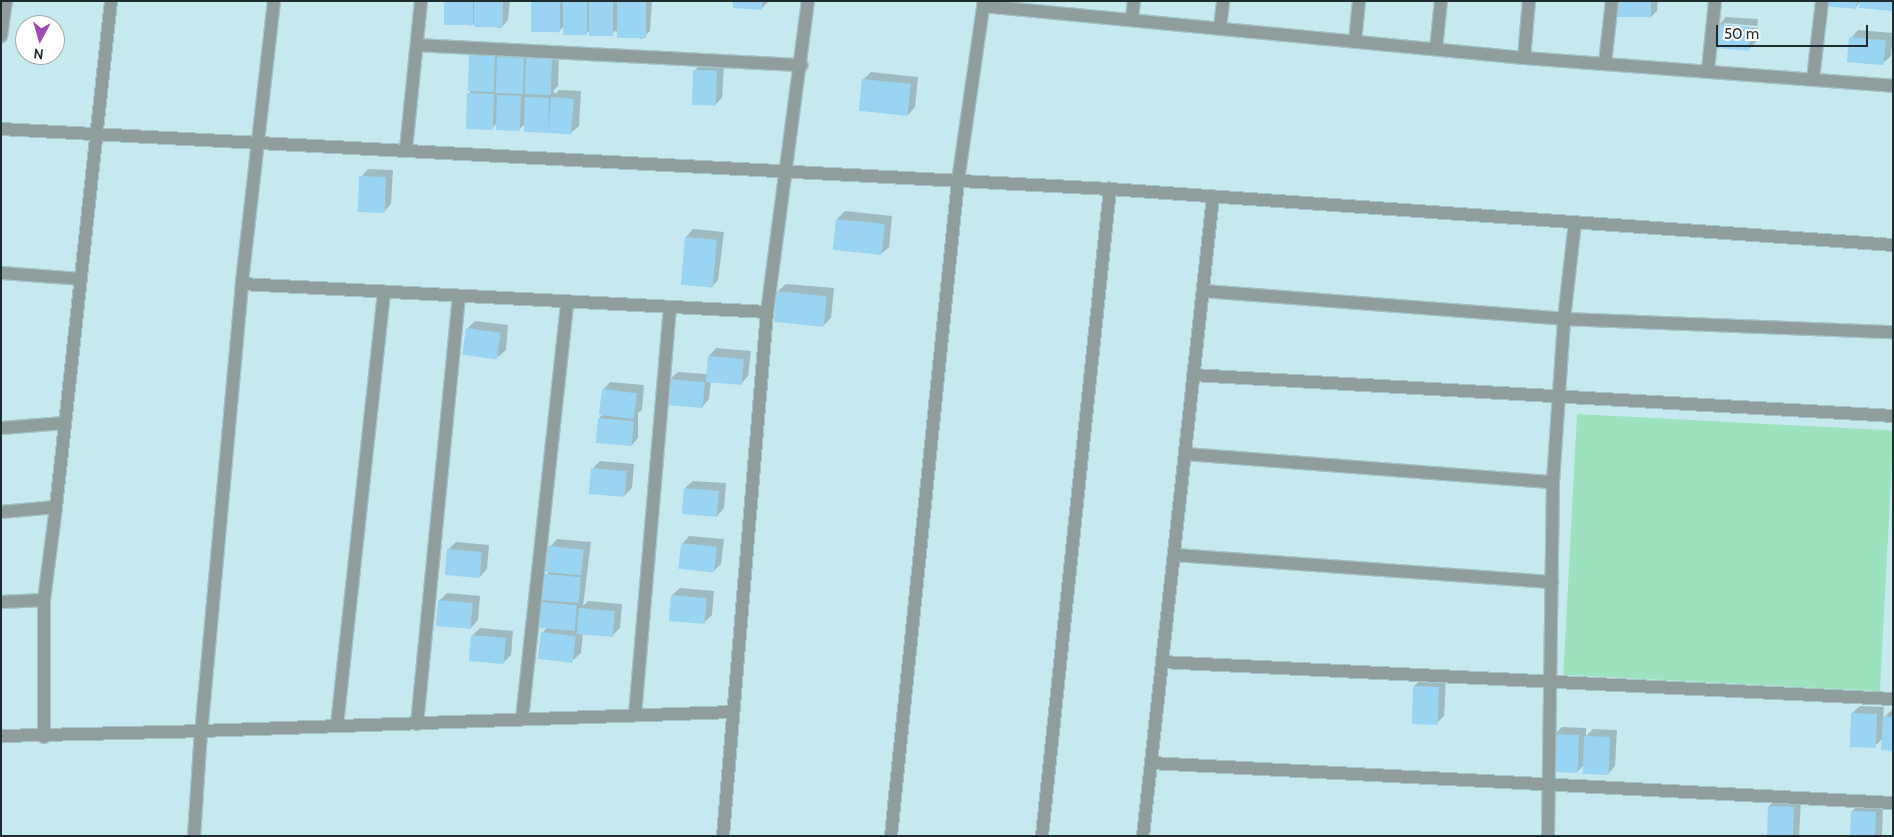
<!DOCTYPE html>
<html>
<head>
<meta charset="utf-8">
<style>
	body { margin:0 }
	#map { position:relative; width:1894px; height:837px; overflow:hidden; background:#c6e9ef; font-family:Cabin,sans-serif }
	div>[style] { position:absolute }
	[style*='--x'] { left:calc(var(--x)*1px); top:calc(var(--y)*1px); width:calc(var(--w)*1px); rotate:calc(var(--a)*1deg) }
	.green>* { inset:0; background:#9ce2bf; transform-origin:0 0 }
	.shadow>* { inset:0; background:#0003 }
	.building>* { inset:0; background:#99d5f3; transform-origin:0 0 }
	.roads { filter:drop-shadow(1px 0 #a4c3c8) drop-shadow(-1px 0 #a4c3c8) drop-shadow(0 1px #a4c3c8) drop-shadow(0 -1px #a4c3c8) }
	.minor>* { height:12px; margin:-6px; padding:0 6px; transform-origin:6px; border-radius:6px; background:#8f9e9c }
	span { translate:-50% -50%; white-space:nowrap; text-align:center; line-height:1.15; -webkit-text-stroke:5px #fff; paint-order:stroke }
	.frame { position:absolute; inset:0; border:2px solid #1e2c2e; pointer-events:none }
	.north { position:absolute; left:15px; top:15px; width:50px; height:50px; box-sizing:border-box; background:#fff; border:1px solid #a5abab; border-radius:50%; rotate:186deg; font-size:14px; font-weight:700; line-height:20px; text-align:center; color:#1e2c2e }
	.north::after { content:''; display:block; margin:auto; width:18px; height:22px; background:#a148b3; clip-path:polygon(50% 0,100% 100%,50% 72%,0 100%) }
	.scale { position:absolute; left:1716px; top:25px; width:152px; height:22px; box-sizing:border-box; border:2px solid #1e2c2e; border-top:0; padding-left:6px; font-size:15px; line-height:18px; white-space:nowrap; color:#1e2c2e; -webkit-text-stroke:4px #fff; paint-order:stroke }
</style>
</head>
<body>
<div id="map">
	<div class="green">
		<div style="left:1577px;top:414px;width:317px;height:261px;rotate:3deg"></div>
	</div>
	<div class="shadow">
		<div style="clip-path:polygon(445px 1px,510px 1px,508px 20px,501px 28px,474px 23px,470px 26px)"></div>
		<div style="clip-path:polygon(532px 1px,652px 1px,650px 31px,642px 39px,615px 31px,610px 36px,589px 31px,585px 35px,563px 27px,557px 33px)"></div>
		<div style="clip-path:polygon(735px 1px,769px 1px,761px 9px)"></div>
		<div style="clip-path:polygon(1619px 1px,1658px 1px,1657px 11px,1650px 18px)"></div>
		<div style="clip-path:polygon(1825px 1px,1893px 1px,1893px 8px,1861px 2px,1856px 7px)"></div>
		<div style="clip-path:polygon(evenodd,1726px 17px,1758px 19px,1756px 42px,1748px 50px,1719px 25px,1726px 17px,1724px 23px,1757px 26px,1757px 28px,1724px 26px,1724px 23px)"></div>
		<div style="clip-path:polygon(1858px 30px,1893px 33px,1891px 56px,1883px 63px,1851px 38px)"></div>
		<div style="clip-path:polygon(478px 48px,559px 52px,558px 86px,553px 91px,556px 94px,559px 90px,581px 91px,579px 126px,571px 133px,550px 129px,546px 133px,525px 124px,518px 130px,497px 123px,491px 129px,468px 94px,472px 90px,470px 56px)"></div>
		<div style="clip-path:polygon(702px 63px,724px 64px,722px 98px,714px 106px,695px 70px)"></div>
		<div style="clip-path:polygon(871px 72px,918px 77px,915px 107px,908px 115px,863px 80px)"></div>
		<div style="clip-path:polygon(368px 169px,393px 170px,391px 204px,384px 212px,361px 177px)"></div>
		<div style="clip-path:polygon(845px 211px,892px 216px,889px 247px,881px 254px,837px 219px)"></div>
		<div style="clip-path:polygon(693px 229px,724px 232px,718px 280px,711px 288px,686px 237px)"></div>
		<div style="clip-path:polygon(786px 284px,834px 288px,831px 318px,823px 326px,778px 291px)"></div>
		<div style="clip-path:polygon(475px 321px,508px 325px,506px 350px,498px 357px,467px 329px)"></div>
		<div style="clip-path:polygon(716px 348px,751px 351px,748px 376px,741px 384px,711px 381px,709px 399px,702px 407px,670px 379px,678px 372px,707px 374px,709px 356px)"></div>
		<div style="clip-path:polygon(610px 382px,644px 385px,642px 410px,638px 413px,638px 438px,631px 446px,599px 418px,603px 414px,603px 390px)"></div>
		<div style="clip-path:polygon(600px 461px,634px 464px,632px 488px,624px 496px,592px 469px)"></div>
		<div style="clip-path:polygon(693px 481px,726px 483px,724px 508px,717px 516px,685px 488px)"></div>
		<div style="clip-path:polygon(689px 536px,724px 539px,721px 564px,714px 571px,682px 544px)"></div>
		<div style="clip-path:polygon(557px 539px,591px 542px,583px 606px,588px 601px,622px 604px,620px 628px,612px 636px,583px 633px,581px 653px,573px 660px,542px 633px,548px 627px,542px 602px,546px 575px,550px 571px,550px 547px)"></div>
		<div style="clip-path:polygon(456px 542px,489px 545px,487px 569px,480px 577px,448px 550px)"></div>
		<div style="clip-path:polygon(680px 588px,714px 591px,712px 615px,704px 623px,672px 595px)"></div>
		<div style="clip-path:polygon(447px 593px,480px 596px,478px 620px,471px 628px,439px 601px)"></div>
		<div style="clip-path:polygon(480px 628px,513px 631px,511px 655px,503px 663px,472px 636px)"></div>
		<div style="clip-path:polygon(1422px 679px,1446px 680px,1444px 716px,1437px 723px,1414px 686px)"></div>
		<div style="clip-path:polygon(1860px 706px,1884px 707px,1883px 718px,1893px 709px,1893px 750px,1883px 738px,1874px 747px,1852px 713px)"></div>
		<div style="clip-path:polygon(1562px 727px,1586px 728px,1586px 736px,1593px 729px,1617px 730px,1615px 766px,1608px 774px,1584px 765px,1577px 772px,1554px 735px)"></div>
		<div style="clip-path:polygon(1777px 798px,1801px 799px,1799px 836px,1768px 836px,1769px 806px)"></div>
		<div style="clip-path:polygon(1860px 803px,1883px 805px,1882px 836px,1851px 836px,1852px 811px)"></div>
	</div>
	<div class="building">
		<div style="left:444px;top:1px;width:29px;height:24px"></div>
		<div style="left:474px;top:1px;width:29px;height:26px"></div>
		<div style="left:531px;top:1px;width:29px;height:31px"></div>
		<div style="left:563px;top:1px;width:24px;height:34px"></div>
		<div style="left:589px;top:1px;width:24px;height:35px"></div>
		<div style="left:617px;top:1px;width:29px;height:37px"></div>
		<div style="clip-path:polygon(733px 1px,762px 1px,762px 10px,733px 8px)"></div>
		<div style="left:1618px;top:1px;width:33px;height:16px"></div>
		<div style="clip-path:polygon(1824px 1px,1857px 1px,1856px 9px,1823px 6px)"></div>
		<div style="clip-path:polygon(1860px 1px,1893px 1px,1892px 11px,1859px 8px)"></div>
		<div style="left:1717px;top:24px;width:34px;height:24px;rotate:5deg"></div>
		<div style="left:1849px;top:37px;width:37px;height:25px;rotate:5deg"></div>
		<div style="left:469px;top:55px;width:26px;height:36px;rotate:2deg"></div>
		<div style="left:497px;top:57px;width:27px;height:36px;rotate:2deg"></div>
		<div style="left:526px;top:58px;width:26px;height:36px;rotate:2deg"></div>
		<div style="left:693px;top:70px;width:24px;height:35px;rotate:2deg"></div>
		<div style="left:862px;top:79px;width:49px;height:32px;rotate:6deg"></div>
		<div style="left:467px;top:93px;width:27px;height:36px;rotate:2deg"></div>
		<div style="left:497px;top:95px;width:24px;height:35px;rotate:2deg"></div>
		<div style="left:525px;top:97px;width:24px;height:35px;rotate:2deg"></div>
		<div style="left:551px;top:97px;width:23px;height:36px;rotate:5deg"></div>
		<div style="left:359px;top:176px;width:27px;height:36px;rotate:2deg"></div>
		<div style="left:836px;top:219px;width:49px;height:31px;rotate:6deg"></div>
		<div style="left:685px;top:237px;width:32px;height:48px;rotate:5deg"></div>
		<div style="left:777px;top:291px;width:50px;height:31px;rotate:6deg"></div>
		<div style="left:466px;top:328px;width:35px;height:27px;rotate:8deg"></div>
		<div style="left:708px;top:356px;width:36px;height:26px;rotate:5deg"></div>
		<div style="left:669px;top:379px;width:36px;height:26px;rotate:5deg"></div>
		<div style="left:602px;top:389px;width:35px;height:26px;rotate:7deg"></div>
		<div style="left:598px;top:418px;width:36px;height:25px;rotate:5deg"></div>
		<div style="left:591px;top:468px;width:36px;height:26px;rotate:5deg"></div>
		<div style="left:684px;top:488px;width:35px;height:26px;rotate:5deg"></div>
		<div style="left:681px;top:543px;width:36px;height:26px;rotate:6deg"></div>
		<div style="left:548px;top:546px;width:36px;height:26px;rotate:6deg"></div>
		<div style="left:447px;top:549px;width:35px;height:26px;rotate:5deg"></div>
		<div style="left:545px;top:574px;width:36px;height:26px;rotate:5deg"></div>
		<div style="left:671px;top:595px;width:36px;height:26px;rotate:5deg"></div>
		<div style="left:438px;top:600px;width:35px;height:26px;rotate:5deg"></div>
		<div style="left:541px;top:602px;width:36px;height:26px;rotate:5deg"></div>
		<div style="left:579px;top:608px;width:36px;height:26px;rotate:5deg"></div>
		<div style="left:541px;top:632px;width:35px;height:27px;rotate:7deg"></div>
		<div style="left:471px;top:635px;width:35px;height:26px;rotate:5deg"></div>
		<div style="left:1413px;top:686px;width:26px;height:38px;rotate:2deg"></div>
		<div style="left:1851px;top:713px;width:26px;height:34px;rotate:2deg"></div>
		<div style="clip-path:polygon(1883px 716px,1893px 717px,1893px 751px,1881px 750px)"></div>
		<div style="left:1553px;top:734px;width:26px;height:38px;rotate:2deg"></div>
		<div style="left:1584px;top:736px;width:26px;height:38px;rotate:2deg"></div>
		<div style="left:1768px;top:806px;width:26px;height:30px;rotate:2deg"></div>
		<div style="left:1851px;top:811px;width:25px;height:25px;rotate:2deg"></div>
	</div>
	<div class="roads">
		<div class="minor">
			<div style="--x:274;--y:1;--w:285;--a:96.5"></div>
			<div style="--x:242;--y:284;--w:449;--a:95.2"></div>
			<div style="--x:201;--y:731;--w:532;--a:-2.05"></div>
			<div style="--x:983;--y:6;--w:543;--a:5.49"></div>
			<div style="--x:1524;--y:58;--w:370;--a:4.3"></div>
			<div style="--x:1132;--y:19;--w:18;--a:-84"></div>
			<div style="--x:1220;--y:27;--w:26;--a:-83"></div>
			<div style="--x:1;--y:36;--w:35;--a:-82"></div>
			<div style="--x:1355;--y:42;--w:41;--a:-84.4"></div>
			<div style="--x:417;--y:45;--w:385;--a:3"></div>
			<div style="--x:1436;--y:49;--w:48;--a:-84.1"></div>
			<div style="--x:1524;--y:58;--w:57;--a:-85"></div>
			<div style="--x:1605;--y:63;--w:62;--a:-83.6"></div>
			<div style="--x:1708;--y:70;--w:69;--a:-84.2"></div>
			<div style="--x:1813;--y:79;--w:79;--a:-83.4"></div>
			<div style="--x:1;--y:129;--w:1111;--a:3.1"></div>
			<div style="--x:1110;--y:189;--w:785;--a:4.09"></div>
			<div style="--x:406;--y:149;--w:149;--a:-84.2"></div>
			<div style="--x:1;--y:273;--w:79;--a:4.3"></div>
			<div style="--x:242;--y:284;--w:526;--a:3.05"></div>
			<div style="--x:1203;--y:291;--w:362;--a:4.4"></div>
			<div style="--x:1564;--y:319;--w:329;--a:2.3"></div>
			<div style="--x:1193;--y:375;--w:701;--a:3.35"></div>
			<div style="--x:1;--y:428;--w:63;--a:-4.5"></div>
			<div style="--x:1185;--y:454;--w:369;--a:4.4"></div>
			<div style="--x:56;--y:507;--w:509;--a:-83.8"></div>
			<div style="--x:1;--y:512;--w:55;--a:-5.2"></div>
			<div style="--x:56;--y:507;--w:94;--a:97.4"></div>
			<div style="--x:44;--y:600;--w:137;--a:90"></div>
			<div style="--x:1174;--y:555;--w:379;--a:4.1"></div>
			<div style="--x:1;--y:602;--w:43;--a:-2.7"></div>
			<div style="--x:1162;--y:662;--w:732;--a:2.9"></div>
			<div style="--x:635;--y:715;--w:409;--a:-85.1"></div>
			<div style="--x:522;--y:719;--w:419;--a:-83.8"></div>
			<div style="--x:417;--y:724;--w:430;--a:-84.4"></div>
			<div style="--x:337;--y:725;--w:436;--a:-83.8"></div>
			<div style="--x:1;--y:736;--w:200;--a:-1.4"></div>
			<div style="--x:201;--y:731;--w:105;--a:93.8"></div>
			<div style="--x:1151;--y:763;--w:743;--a:3.09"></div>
			<div style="--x:723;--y:836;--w:526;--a:-85.2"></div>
			<div style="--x:767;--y:312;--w:314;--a:-82.5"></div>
			<div style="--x:891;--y:836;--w:658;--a:-84.16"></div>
			<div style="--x:958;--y:181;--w:182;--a:-81.8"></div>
			<div style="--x:1042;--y:836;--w:651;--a:-84"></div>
			<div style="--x:1143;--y:836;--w:643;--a:-83.75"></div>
			<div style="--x:1548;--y:836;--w:354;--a:-89.2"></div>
			<div style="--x:1553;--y:482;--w:163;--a:-86.1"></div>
			<div style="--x:1564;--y:319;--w:97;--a:-83.5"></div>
		</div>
	</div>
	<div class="frame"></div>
	<div class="north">N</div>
	<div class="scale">50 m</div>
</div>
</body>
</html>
